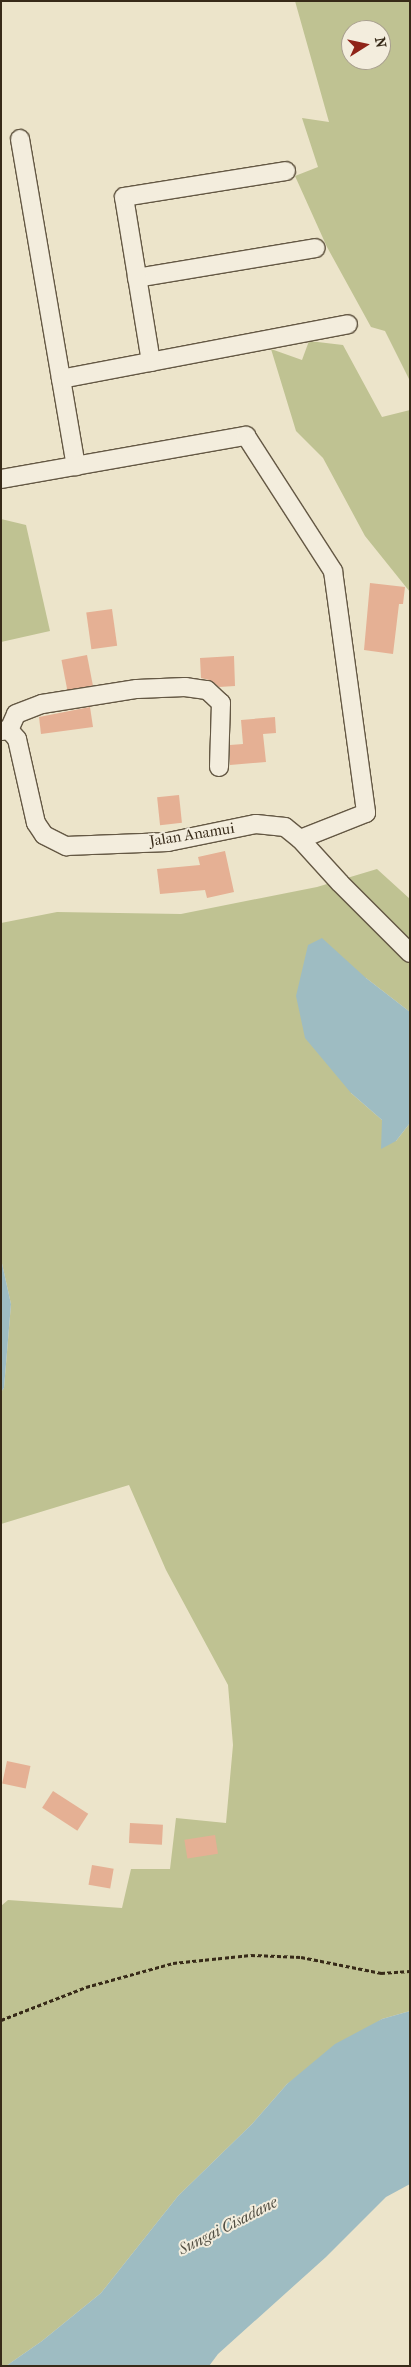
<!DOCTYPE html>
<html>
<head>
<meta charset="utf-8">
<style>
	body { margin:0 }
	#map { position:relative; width:411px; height:2367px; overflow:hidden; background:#ece4ca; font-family:"IM FELL French Canon",serif }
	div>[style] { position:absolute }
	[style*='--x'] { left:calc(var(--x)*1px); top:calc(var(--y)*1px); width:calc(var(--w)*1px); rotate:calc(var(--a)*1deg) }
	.green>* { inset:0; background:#bfc292 }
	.water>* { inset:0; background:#9ebcc2 }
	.building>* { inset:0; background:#e5b094; transform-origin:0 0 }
	.path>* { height:3px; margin-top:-1.5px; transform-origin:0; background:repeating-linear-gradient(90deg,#372a18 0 4px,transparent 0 6.5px) }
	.roads { filter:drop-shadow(1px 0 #645844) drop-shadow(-1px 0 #645844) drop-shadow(0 1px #645844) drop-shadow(0 -1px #645844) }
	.street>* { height:18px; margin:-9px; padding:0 9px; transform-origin:9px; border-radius:9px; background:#f3eddd }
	span { translate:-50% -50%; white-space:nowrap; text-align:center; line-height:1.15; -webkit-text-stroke:4px #f3eddd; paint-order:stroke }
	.street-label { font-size:15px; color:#372a18 }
	.water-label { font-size:16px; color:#514e42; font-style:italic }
	.frame { position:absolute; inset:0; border:2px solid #372a18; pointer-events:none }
	.north { position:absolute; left:341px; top:20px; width:50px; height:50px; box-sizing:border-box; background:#f3eddd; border:1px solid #a89f8e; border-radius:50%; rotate:80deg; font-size:14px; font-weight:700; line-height:20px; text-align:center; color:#372a18 }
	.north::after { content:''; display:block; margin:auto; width:18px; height:22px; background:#8f2418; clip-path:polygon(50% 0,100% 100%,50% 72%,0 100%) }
</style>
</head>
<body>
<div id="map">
	<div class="green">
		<div style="clip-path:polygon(evenodd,295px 1px,410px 1px,410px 381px,385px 331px,371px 327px,327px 247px,295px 176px,318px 167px,302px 118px,329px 122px,295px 1px,351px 30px,381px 30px,381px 60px,351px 60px,351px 30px)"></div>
		<div style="clip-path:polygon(309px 341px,343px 345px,382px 417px,410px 410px,410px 592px,365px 536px,323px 458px,296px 431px,271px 349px,302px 360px)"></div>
		<div style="clip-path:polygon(1px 519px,26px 525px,50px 631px,1px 642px)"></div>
		<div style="clip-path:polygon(377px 869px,410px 899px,410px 1012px,366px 978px,351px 1093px,382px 1120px,396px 1141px,410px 1123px,410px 2011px,382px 2019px,287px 2084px,252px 2124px,178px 2196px,101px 2293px,42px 2341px,6px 2366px,1px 2366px,1px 1906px,8px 1900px,122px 1908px,131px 1869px,170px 1869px,176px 1818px,226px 1823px,233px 1745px,228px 1685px,166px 1570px,129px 1485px,1px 1524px,1px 1392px,4px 1388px,11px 1304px,1px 1259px,1px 923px,57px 912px,181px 914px,317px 887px)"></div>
	</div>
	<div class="water">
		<div style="clip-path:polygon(322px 938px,366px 978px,410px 1012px,410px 1123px,396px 1141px,381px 1149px,382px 1120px,351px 1093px,305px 1038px,296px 996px,308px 945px)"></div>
		<div style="clip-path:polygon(1px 1259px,11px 1304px,4px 1388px,1px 1392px)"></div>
		<div style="clip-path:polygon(410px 2011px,410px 2184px,386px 2197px,326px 2257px,218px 2354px,209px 2366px,6px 2366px,42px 2341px,101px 2293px,178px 2196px,252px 2124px,287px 2084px,335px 2044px,382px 2019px)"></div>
	</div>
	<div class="building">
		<div style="clip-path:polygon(370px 583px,405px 587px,403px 604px,399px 604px,393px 654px,364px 650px)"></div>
		<div style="left:112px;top:609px;width:37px;height:26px;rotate:82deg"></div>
		<div style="left:87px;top:655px;width:31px;height:26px;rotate:79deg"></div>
		<div style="clip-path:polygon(234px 656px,235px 686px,219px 687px,209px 680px,201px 678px,200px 658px)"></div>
		<div style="clip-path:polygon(90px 707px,93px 727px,41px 734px,39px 717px)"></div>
		<div style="clip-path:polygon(275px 717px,276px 733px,263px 734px,266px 762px,230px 765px,230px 745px,243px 744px,241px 720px)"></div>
		<div style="left:179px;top:795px;width:28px;height:22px;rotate:84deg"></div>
		<div style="clip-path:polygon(225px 851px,234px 892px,207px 898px,205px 890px,160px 894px,157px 869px,200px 865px,198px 857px)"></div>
		<div style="left:7px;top:1761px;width:24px;height:23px;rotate:12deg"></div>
		<div style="left:53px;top:1791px;width:42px;height:20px;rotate:33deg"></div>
		<div style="left:130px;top:1823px;width:33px;height:20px;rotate:3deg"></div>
		<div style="left:215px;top:1835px;width:19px;height:31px;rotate:81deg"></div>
		<div style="left:92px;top:1865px;width:22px;height:20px;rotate:10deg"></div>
	</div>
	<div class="path">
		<div style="--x:1;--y:2020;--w:91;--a:-21.2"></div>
		<div style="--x:86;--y:1987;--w:90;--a:-15.4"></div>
		<div style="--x:173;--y:1963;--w:78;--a:-5.9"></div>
		<div style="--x:251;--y:1955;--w:50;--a:2.3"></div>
		<div style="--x:301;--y:1957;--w:82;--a:11.3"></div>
		<div style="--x:381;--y:1973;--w:29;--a:-4"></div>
	</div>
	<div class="roads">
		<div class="street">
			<div style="--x:20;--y:139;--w:332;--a:80.3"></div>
			<div style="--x:137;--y:278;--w:181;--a:-9.5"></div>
			<div style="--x:151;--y:362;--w:167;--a:-99.3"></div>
			<div style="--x:124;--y:197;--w:164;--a:-9.1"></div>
			<div style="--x:61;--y:379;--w:292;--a:-10.8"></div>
			<div style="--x:1;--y:479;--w:249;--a:-10"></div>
			<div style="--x:246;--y:436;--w:161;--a:57.2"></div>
			<div style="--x:333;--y:571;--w:244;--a:82.2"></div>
			<div style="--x:366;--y:813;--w:71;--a:158.5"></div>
			<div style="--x:9;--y:730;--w:17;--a:-66"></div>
			<div style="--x:16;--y:714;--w:28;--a:-21"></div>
			<div style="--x:42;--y:704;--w:96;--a:-9"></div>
			<div style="--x:137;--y:689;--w:48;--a:-2.4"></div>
			<div style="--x:185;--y:687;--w:22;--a:8"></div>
			<div style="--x:207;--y:690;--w:19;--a:43"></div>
			<div style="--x:221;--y:703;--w:64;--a:91.8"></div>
			<div style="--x:1;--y:731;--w:8;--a:-7"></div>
			<div style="--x:9;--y:730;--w:12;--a:48"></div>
			<div style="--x:17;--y:739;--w:86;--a:77.3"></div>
			<div style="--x:36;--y:823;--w:14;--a:56"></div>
			<div style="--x:44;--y:835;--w:25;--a:27"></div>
			<div style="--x:66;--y:846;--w:102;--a:-2.2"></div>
			<div style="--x:168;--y:842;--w:90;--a:-11.6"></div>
			<div style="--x:256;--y:824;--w:29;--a:6"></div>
			<div style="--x:285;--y:827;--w:19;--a:39"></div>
			<div style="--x:300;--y:839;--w:59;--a:47.7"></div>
			<div style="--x:340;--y:883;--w:99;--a:45"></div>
		</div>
	</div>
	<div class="street-label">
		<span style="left:192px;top:835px;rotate:-9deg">Jalan Anamui</span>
	</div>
	<div class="water-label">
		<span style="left:228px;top:2226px;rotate:-27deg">Sungai Cisadane</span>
	</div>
	<div class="frame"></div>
	<div class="north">N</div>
</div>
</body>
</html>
